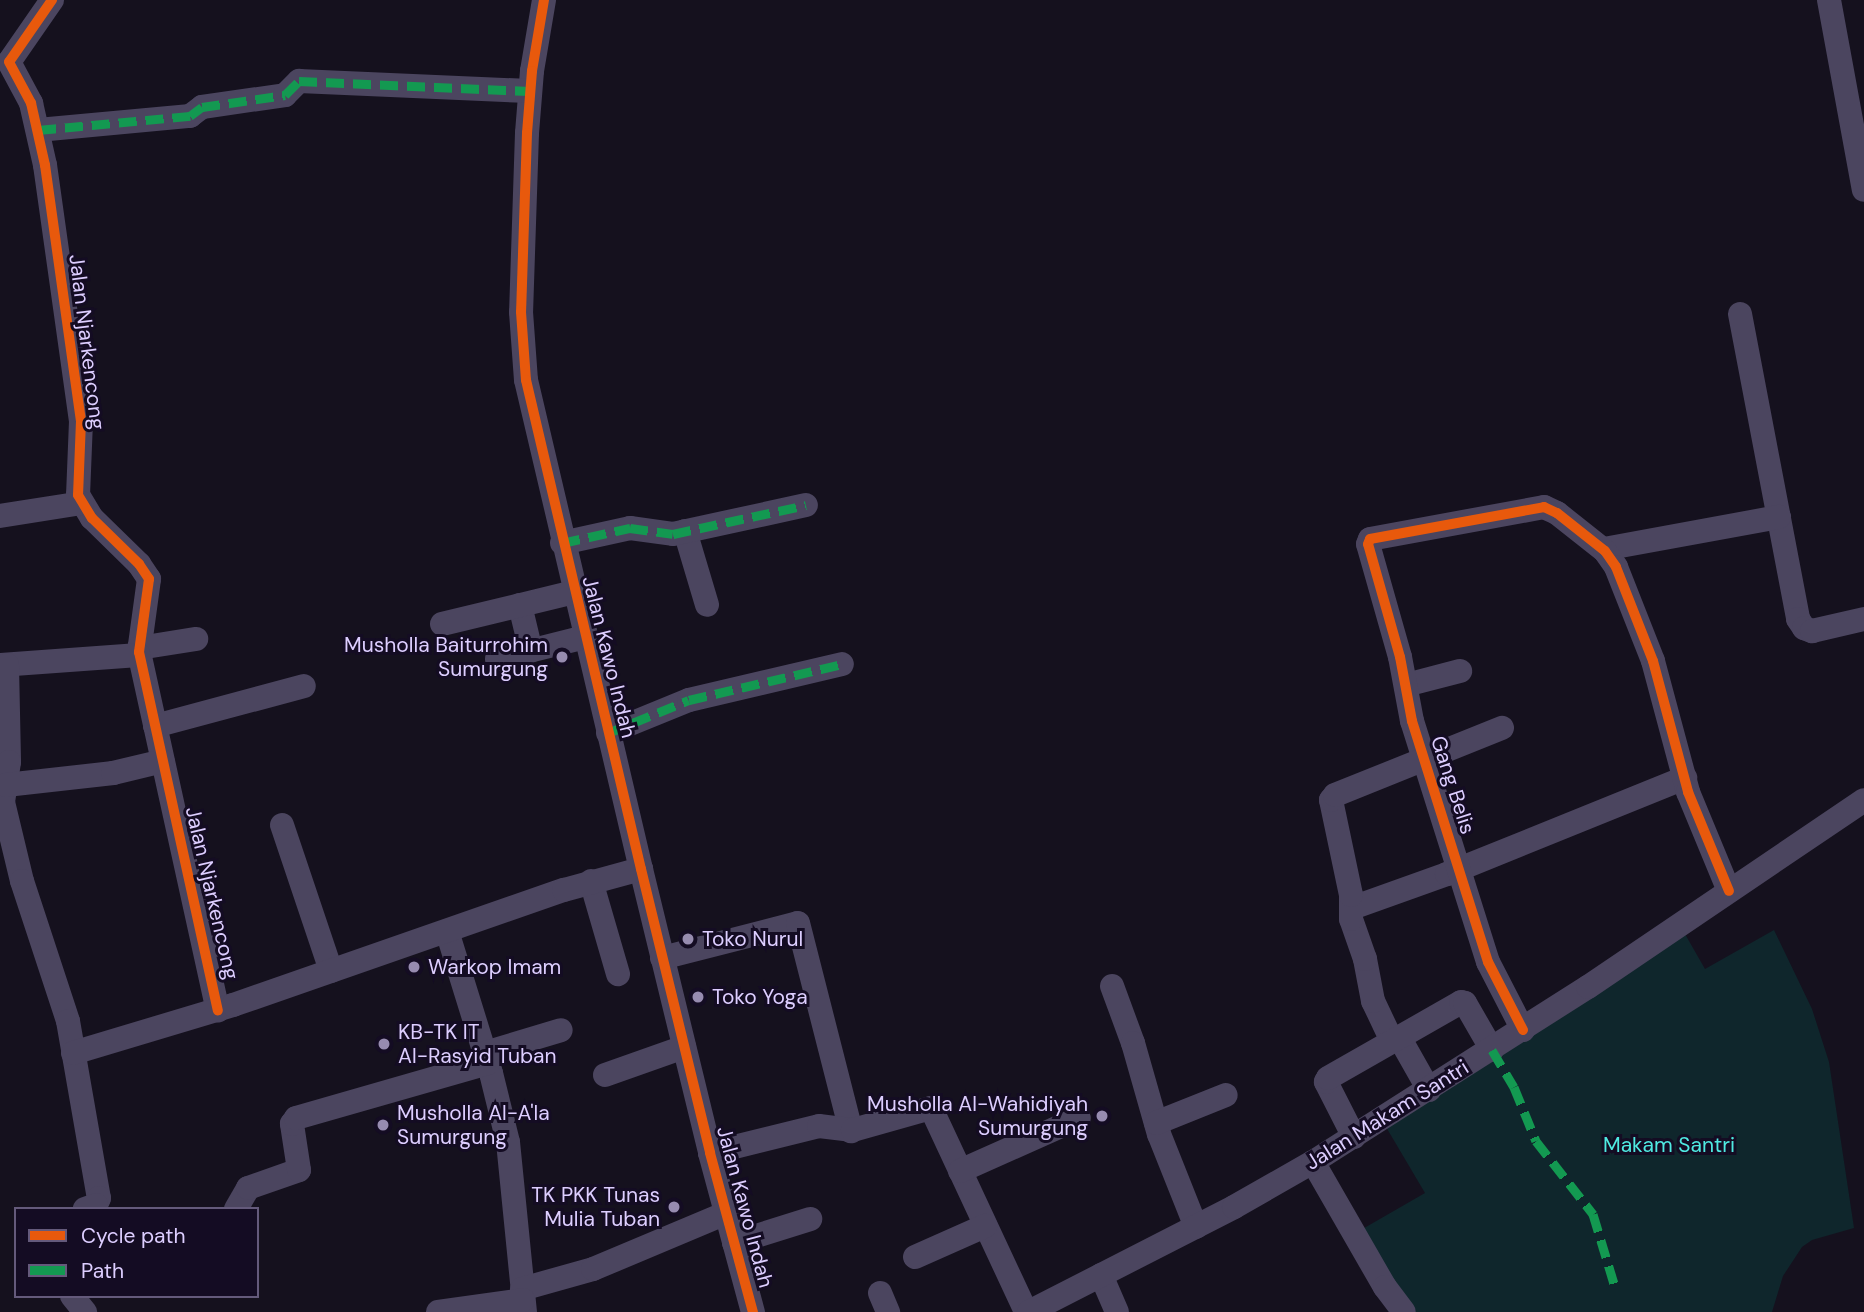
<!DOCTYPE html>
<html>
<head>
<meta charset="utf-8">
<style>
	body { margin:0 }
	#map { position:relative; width:1864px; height:1312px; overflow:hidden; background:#15111e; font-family:"DM Sans",sans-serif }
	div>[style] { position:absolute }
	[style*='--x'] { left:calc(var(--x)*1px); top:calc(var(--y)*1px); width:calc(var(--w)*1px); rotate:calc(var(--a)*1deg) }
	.green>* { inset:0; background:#0f262c }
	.minor>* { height:24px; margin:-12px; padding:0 12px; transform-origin:12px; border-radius:12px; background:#4b455f }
	.quiet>* { height:9px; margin-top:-4.5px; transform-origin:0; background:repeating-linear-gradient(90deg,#139951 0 18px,transparent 0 27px) }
	.cycleway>* { height:10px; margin:-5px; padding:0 5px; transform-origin:5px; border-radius:5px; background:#e8590c }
	.dots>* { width:19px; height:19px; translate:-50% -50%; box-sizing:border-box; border:4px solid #140c23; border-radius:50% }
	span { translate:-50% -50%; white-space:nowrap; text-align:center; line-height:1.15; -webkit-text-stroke:6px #140c23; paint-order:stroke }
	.street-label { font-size:21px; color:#ddceff }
	.poi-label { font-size:21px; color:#ddceff }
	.right { translate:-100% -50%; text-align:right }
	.left { translate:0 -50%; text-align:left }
	.park-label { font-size:21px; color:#4feae2 }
	.legend { position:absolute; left:14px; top:1207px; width:245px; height:91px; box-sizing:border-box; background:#140c23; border:2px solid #645a7b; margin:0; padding:9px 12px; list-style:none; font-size:21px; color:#ddceff }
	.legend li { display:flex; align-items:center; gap:14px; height:35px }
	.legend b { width:35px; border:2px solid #645a7b }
</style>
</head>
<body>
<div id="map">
	<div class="green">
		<div style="clip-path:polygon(1774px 930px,1812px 1009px,1829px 1062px,1854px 1228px,1812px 1240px,1802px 1247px,1783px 1276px,1772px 1312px,1412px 1312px,1359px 1231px,1425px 1193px,1386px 1127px,1685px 934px,1705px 969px)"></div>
	</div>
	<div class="minor">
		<div style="--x:52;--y:0;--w:75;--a:124.7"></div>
		<div style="--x:9;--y:62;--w:47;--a:61.8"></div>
		<div style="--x:31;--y:103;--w:64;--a:77.3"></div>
		<div style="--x:45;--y:165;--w:259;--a:82"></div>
		<div style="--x:81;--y:421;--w:74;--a:92.3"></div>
		<div style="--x:78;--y:495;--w:27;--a:59"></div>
		<div style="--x:92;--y:518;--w:66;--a:44.4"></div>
		<div style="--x:139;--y:564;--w:18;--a:56"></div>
		<div style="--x:149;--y:579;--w:74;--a:97.8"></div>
		<div style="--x:139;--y:652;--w:367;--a:77.6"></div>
		<div style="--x:544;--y:0;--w:72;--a:99.6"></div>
		<div style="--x:532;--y:71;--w:62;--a:94.6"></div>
		<div style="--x:527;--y:133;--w:179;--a:91.9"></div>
		<div style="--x:521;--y:312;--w:68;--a:85.8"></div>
		<div style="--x:526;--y:380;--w:502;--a:76.77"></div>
		<div style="--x:641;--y:869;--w:292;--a:76.3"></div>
		<div style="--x:710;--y:1153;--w:165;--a:74.9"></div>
		<div style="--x:1829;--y:0;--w:193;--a:79.6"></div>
		<div style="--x:38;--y:130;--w:153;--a:-5.3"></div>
		<div style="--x:190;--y:116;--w:15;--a:-37"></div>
		<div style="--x:202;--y:107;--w:84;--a:-8.2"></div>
		<div style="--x:285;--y:95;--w:20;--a:-45"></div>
		<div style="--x:299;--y:81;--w:231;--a:2.5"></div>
		<div style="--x:1740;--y:314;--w:310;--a:79.2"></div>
		<div style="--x:1798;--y:619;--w:11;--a:56"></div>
		<div style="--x:1804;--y:628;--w:9;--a:21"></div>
		<div style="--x:1812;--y:631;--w:53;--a:-13"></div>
		<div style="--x:0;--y:516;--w:83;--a:-9"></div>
		<div style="--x:685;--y:531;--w:77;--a:73.4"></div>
		<div style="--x:562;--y:543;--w:70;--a:-12.4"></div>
		<div style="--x:630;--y:528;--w:43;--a:7.9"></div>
		<div style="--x:673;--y:534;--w:136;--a:-12.3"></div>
		<div style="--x:1604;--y:549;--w:178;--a:-10.4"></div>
		<div style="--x:520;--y:605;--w:47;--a:76.6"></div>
		<div style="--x:442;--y:624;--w:136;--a:-13.6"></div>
		<div style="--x:139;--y:648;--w:58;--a:-9"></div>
		<div style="--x:497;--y:659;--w:91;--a:-14"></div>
		<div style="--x:0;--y:665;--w:139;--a:-4.1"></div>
		<div style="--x:7;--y:665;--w:97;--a:88.8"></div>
		<div style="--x:9;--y:762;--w:40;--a:98.5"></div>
		<div style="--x:3;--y:802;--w:81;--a:76.5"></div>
		<div style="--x:22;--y:881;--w:147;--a:71.8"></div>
		<div style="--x:68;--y:1021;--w:180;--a:80.1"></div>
		<div style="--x:99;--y:1198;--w:8;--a:113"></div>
		<div style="--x:96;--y:1205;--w:12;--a:160"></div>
		<div style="--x:1406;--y:685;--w:56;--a:-14.5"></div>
		<div style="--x:155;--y:726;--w:154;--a:-15"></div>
		<div style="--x:608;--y:733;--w:87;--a:-22.2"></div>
		<div style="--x:689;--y:700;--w:157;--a:-13.2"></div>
		<div style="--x:6;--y:785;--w:108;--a:-6.4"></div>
		<div style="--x:113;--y:773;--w:51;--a:-13.5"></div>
		<div style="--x:282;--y:825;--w:154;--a:71.4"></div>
		<div style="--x:591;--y:881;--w:97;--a:73.8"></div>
		<div style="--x:1352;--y:908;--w:101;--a:-19.7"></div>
		<div style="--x:1447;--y:874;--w:257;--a:-22"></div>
		<div style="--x:447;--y:931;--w:149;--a:72.8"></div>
		<div style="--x:491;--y:1073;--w:71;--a:76.2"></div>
		<div style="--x:508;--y:1142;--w:171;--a:84.3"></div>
		<div style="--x:662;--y:958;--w:140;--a:-14.4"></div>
		<div style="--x:798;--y:923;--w:215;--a:75.7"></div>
		<div style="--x:1112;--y:986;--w:61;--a:69.8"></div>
		<div style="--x:1133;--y:1043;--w:95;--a:74.1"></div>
		<div style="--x:1159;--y:1134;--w:100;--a:68.3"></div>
		<div style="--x:1523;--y:1030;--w:76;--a:-117.2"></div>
		<div style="--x:1488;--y:962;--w:253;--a:-107.5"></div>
		<div style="--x:1412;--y:721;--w:65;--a:-100.6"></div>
		<div style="--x:1400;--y:657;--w:117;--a:-105.8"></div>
		<div style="--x:1368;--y:544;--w:5;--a:-68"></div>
		<div style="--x:1370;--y:539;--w:177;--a:-10.4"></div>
		<div style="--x:1544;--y:507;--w:14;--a:25"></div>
		<div style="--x:1557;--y:513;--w:61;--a:38.4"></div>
		<div style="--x:1605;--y:551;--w:19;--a:55"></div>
		<div style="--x:1616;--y:567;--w:101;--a:68.5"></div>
		<div style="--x:1653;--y:661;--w:136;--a:75"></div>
		<div style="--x:1688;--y:792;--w:107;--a:67.5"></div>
		<div style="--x:1399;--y:1037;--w:61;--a:60.5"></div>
		<div style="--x:1392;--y:1041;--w:44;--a:-115.4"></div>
		<div style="--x:1373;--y:1001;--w:43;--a:-100.8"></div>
		<div style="--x:1365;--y:959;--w:42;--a:-109.3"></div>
		<div style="--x:1351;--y:919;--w:24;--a:-90"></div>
		<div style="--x:1351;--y:895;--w:97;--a:-101.9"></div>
		<div style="--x:1331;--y:800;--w:6;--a:-51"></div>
		<div style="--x:1335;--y:795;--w:180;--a:-21.9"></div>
		<div style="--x:73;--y:1053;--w:167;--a:-16.7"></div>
		<div style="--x:233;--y:1005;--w:350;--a:-19.2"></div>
		<div style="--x:564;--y:890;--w:80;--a:-15.3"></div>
		<div style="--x:485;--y:1053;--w:79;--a:-16.8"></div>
		<div style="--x:605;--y:1075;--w:84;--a:-19.5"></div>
		<div style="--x:1156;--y:1123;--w:75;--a:-21.8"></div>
		<div style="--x:1354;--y:1137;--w:62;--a:-117"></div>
		<div style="--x:1326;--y:1082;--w:4;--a:-63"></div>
		<div style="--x:1328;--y:1078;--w:153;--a:-29.7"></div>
		<div style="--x:1461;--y:1002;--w:4;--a:14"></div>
		<div style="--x:1465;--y:1003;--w:54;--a:60.1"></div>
		<div style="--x:710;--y:1153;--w:112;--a:-13.9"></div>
		<div style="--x:819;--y:1126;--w:34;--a:7"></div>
		<div style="--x:853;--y:1130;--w:81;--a:-15.8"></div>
		<div style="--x:931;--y:1108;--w:225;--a:65"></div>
		<div style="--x:1313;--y:1162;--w:144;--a:60.1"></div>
		<div style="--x:1385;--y:1287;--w:31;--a:53"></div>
		<div style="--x:960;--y:1171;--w:130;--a:-24"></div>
		<div style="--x:236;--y:1209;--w:24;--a:-60"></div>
		<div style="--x:248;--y:1188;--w:54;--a:-19.4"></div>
		<div style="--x:299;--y:1170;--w:47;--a:-98.7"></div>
		<div style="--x:292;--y:1124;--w:7;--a:-56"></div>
		<div style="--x:296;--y:1118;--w:200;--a:-16"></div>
		<div style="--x:734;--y:1243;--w:80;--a:-17.5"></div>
		<div style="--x:915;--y:1257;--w:77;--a:-23.9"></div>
		<div style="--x:1101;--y:1275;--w:40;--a:66.6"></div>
		<div style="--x:522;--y:1289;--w:74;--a:-15.7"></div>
		<div style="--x:593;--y:1269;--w:144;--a:-22.8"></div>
		<div style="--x:880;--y:1293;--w:21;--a:67"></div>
		<div style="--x:72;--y:1296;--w:21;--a:51"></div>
		<div style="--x:438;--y:1312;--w:86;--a:-8"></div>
		<div style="--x:1029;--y:1312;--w:230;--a:-27.1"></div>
		<div style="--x:1234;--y:1207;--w:91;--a:-29.7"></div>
		<div style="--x:1313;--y:1162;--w:326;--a:-32.5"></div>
		<div style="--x:1588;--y:987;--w:333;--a:-34.1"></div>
	</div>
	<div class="quiet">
		<div style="--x:38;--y:130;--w:153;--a:-5.3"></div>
		<div style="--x:190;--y:116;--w:15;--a:-37"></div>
		<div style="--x:202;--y:107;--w:84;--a:-8.2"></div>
		<div style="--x:285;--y:95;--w:20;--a:-45"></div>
		<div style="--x:299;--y:81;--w:231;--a:2.5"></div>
		<div style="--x:562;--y:543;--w:70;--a:-12.4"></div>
		<div style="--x:630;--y:528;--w:43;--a:7.9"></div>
		<div style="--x:673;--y:534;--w:136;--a:-12.3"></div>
		<div style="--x:608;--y:733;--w:87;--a:-22.2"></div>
		<div style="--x:689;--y:700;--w:157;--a:-13.2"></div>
		<div style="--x:1492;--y:1050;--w:43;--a:59.3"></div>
		<div style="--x:1514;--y:1087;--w:58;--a:67.8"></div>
		<div style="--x:1536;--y:1141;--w:93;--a:52"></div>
		<div style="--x:1593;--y:1214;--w:79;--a:73.2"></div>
	</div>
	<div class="cycleway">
		<div style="--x:52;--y:0;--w:75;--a:124.7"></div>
		<div style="--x:9;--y:62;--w:47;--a:61.8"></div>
		<div style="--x:31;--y:103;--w:64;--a:77.3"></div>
		<div style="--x:45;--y:165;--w:259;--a:82"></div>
		<div style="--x:81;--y:421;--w:74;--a:92.3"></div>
		<div style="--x:78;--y:495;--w:27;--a:59"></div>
		<div style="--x:92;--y:518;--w:66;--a:44.4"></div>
		<div style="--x:139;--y:564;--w:18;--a:56"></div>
		<div style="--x:149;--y:579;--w:74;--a:97.8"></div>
		<div style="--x:139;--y:652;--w:367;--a:77.6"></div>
		<div style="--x:544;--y:0;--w:72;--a:99.6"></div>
		<div style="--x:532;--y:71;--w:62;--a:94.6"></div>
		<div style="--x:527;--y:133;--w:179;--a:91.9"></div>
		<div style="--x:521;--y:312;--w:68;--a:85.8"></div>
		<div style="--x:526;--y:380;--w:502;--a:76.77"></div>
		<div style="--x:641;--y:869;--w:292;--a:76.3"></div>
		<div style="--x:710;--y:1153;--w:165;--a:74.9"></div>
		<div style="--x:1523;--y:1030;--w:76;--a:-117.2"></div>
		<div style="--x:1488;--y:962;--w:253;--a:-107.5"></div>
		<div style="--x:1412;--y:721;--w:65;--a:-100.6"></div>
		<div style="--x:1400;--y:657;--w:117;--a:-105.8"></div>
		<div style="--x:1368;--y:544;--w:5;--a:-68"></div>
		<div style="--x:1370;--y:539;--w:177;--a:-10.4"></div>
		<div style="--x:1544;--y:507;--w:14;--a:25"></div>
		<div style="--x:1557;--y:513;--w:61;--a:38.4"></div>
		<div style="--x:1605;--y:551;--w:19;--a:55"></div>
		<div style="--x:1616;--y:567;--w:101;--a:68.5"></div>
		<div style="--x:1653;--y:661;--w:136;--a:75"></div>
		<div style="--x:1688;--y:792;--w:107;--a:67.5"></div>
	</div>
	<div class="dots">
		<div style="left:562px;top:657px;background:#978cb0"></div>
		<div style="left:688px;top:939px;background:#978cb0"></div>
		<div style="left:414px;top:967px;background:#978cb0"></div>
		<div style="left:698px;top:997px;background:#978cb0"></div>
		<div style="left:384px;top:1044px;background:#978cb0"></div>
		<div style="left:1102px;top:1116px;background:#978cb0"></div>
		<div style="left:383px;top:1125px;background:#978cb0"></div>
		<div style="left:674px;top:1207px;background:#978cb0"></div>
	</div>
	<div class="street-label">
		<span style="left:87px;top:342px;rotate:83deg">Jalan Njarkencong</span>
		<span style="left:609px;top:657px;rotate:76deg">Jalan Kawo Indah</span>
		<span style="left:1453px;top:785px;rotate:72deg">Gang Belis</span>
		<span style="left:212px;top:893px;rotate:77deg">Jalan Njarkencong</span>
		<span style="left:1387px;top:1115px;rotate:-32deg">Jalan Makam Santri</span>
		<span style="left:745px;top:1207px;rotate:75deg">Jalan Kawo Indah</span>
	</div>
	<div class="poi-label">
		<span class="right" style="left:548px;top:657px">Musholla Baiturrohim<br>Sumurgung</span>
		<span class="left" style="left:702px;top:939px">Toko Nurul</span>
		<span class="left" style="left:428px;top:967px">Warkop Imam</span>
		<span class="left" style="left:712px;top:997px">Toko Yoga</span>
		<span class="left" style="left:398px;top:1044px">KB-TK IT<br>Al-Rasyid Tuban</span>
		<span class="right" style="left:1088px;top:1116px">Musholla Al-Wahidiyah<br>Sumurgung</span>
		<span class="left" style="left:397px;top:1125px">Musholla Al-A'la<br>Sumurgung</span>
		<span class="right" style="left:660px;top:1207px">TK PKK Tunas<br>Mulia Tuban</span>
	</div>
	<div class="park-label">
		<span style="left:1669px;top:1145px">Makam Santri</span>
	</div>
	<ul class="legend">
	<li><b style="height:9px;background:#e8590c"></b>Cycle path</li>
	<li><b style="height:9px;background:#139951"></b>Path</li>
	</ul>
</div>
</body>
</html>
